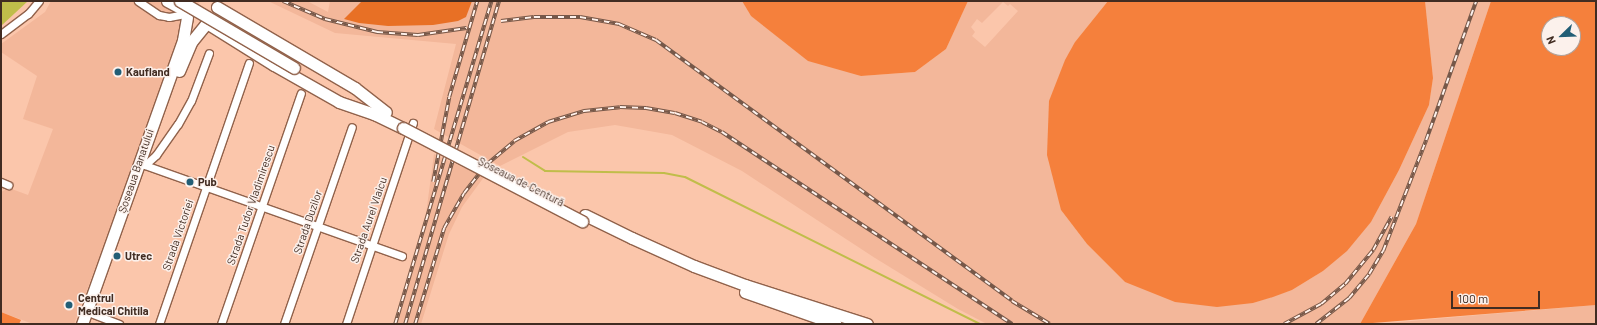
<!DOCTYPE html>
<html>
<head>
<meta charset="utf-8">
<style>
	body { margin:0 }
	#map { position:relative; width:1597px; height:325px; overflow:hidden; background:#fbc6ab; font-family:Barlow,sans-serif }
	div>[style] { position:absolute }
	[style*='--x'] { left:calc(var(--x)*1px); top:calc(var(--y)*1px); width:calc(var(--w)*1px); rotate:calc(var(--a)*1deg) }
	.built>* { inset:0; background:#f3b79a }
	.green>* { inset:0; background:#f5803c }
	.forest>* { inset:0; background:#e87025 }
	.water>* { inset:0; background:#c0bd4a }
	.stream>* { height:2px; margin:-1px; padding:0 1px; transform-origin:1px; border-radius:1px; background:#c0bd4a }
	.roads { filter:drop-shadow(1px 0 #91624b) drop-shadow(-1px 0 #91624b) drop-shadow(0 1px #91624b) drop-shadow(0 -1px #91624b) }
	.street>* { height:7px; margin:-3.5px; padding:0 3.5px; transform-origin:3.5px; border-radius:3.5px; background:#fff }
	.primary>* { height:11px; margin:-5.5px; padding:0 5.5px; transform-origin:5.5px; border-radius:5.5px; background:#fff }
	.rail>* { height:3.5px; margin-top:-1.75px; transform-origin:0; background:repeating-linear-gradient(90deg,#fcf1ec 0 6px,#765849 0 12px); box-sizing:border-box; border-block:1px solid #765849 }
	.bridges { filter:drop-shadow(1px 0 #91624b) drop-shadow(-1px 0 #91624b) drop-shadow(0 1px #91624b) drop-shadow(0 -1px #91624b) }
	.primary-bridge>* { height:11px; margin:-5.5px; padding:0 5.5px; transform-origin:5.5px; border-radius:5.5px; background:#fff }
	.dots>* { width:11px; height:11px; translate:-50% -50%; box-sizing:border-box; border:2px solid #fcf1ec; border-radius:50% }
	span { translate:-50% -50%; white-space:nowrap; text-align:center; line-height:1.15; -webkit-text-stroke:3px #fcf1ec; paint-order:stroke }
	.poi-label { font-size:11px; color:#412c22; font-weight:700 }
	.left { translate:0 -50%; text-align:left }
	.street-label { font-size:11px; color:#412c22 }
	.frame { position:absolute; inset:0; border:2px solid #412c22; pointer-events:none }
	.north { position:absolute; left:1541px; top:16px; width:40px; height:40px; box-sizing:border-box; background:#fcf1ec; border:1px solid #b1a29b; border-radius:50%; rotate:247deg; font-size:11px; font-weight:700; line-height:16px; text-align:center; color:#412c22 }
	.north::after { content:''; display:block; margin:auto; width:14px; height:18px; background:#225e76; clip-path:polygon(50% 0,100% 100%,50% 72%,0 100%) }
	.scale { position:absolute; left:1451px; top:291px; width:89px; height:18px; box-sizing:border-box; border:2px solid #412c22; border-top:0; padding-left:5px; font-size:12px; line-height:14px; white-space:nowrap; color:#412c22; -webkit-text-stroke:3px #fcf1ec; paint-order:stroke }
</style>
</head>
<body>
<div id="map">
	<div class="built">
		<div style="clip-path:polygon(51px 1px,200px 1px,193px 12px,74px 324px,33px 324px,1px 312px,1px 192px,9px 188px,28px 195px,53px 129px,23px 119px,37px 76px,1px 52px,1px 44px,45px 12px)"></div>
		<div style="clip-path:polygon(evenodd,268px 1px,307px 1px,328px 12px,330px 1px,742px 1px,751px 16px,861px 76px,915px 72px,946px 49px,968px 1px,1108px 1px,1075px 42px,1061px 210px,1087px 244px,1125px 282px,1253px 303px,1292px 290px,1323px 271px,1371px 222px,1399px 170px,1429px 105px,1433px 78px,1425px 1px,1491px 1px,1416px 224px,1360px 324px,987px 324px,958px 309px,875px 258px,742px 171px,672px 135px,615px 125px,568px 132px,500px 166px,434px 129px,456px 44px,335px 33px,268px 1px,1003px 2px,1008px 6px,1010px 4px,1018px 11px,985px 47px,972px 36px,975px 32px,971px 27px,977px 19px,982px 23px,1003px 2px)"></div>
		<div style="clip-path:polygon(434px 154px,484px 177px,462px 207px,449px 234px,421px 324px,394px 324px,426px 214px)"></div>
		<div style="clip-path:polygon(1596px 305px,1596px 324px,1377px 324px)"></div>
	</div>
	<div class="green">
		<div style="clip-path:polygon(742px 1px,968px 1px,946px 49px,915px 72px,861px 76px,808px 61px,751px 16px)"></div>
		<div style="clip-path:polygon(1108px 1px,1425px 1px,1433px 78px,1429px 105px,1399px 170px,1371px 222px,1347px 251px,1323px 271px,1292px 290px,1273px 297px,1253px 303px,1217px 307px,1175px 302px,1125px 282px,1087px 244px,1061px 210px,1047px 155px,1049px 101px,1065px 60px,1075px 42px)"></div>
		<div style="clip-path:polygon(evenodd,1491px 1px,1596px 1px,1596px 305px,1360px 324px,1416px 224px,1491px 1px,1549px 24px,1573px 24px,1573px 48px,1549px 48px,1549px 24px)"></div>
		<div style="clip-path:polygon(1px 312px,21px 320px,19px 324px,1px 324px)"></div>
	</div>
	<div class="forest">
		<div style="clip-path:polygon(362px 1px,472px 1px,466px 17px,458px 21px,433px 25px,388px 26px,359px 23px,344px 19px)"></div>
	</div>
	<div class="water">
		<div style="clip-path:polygon(1px 1px,28px 1px,1px 26px)"></div>
	</div>
	<div class="stream">
		<div style="--x:523;--y:157;--w:26;--a:32"></div>
		<div style="--x:545;--y:171;--w:119;--a:1"></div>
		<div style="--x:664;--y:173;--w:21;--a:11"></div>
		<div style="--x:685;--y:177;--w:330;--a:26.5"></div>
	</div>
	<div class="roads">
		<div class="street">
			<div style="--x:138;--y:1;--w:25;--a:34"></div>
			<div style="--x:159;--y:15;--w:10;--a:11"></div>
			<div style="--x:169;--y:17;--w:16;--a:-11"></div>
			<div style="--x:1;--y:34;--w:34;--a:-37"></div>
			<div style="--x:28;--y:14;--w:17;--a:-50"></div>
			<div style="--x:139;--y:163;--w:279;--a:19.5"></div>
			<div style="--x:145;--y:165;--w:15;--a:-42"></div>
			<div style="--x:156;--y:155;--w:38;--a:-55"></div>
			<div style="--x:178;--y:124;--w:26;--a:-61"></div>
			<div style="--x:191;--y:101;--w:51;--a:-69.4"></div>
			<div style="--x:1;--y:182;--w:8;--a:23"></div>
			<div style="--x:93;--y:314;--w:28;--a:21"></div>
			<div style="--x:159;--y:324;--w:276;--a:-71"></div>
			<div style="--x:221;--y:324;--w:244;--a:-70.9"></div>
			<div style="--x:284;--y:324;--w:208;--a:-71"></div>
			<div style="--x:346;--y:324;--w:212;--a:-71.6"></div>
		</div>
		<div class="primary">
			<div style="--x:167;--y:1;--w:19;--a:28"></div>
			<div style="--x:217;--y:7;--w:160;--a:30.4"></div>
			<div style="--x:355;--y:88;--w:39;--a:38"></div>
			<div style="--x:210;--y:25;--w:75;--a:32"></div>
			<div style="--x:274;--y:65;--w:75;--a:29.6"></div>
			<div style="--x:339;--y:102;--w:40;--a:18.9"></div>
			<div style="--x:179;--y:71;--w:33;--a:-67"></div>
			<div style="--x:192;--y:41;--w:21;--a:-51"></div>
			<div style="--x:372;--y:113;--w:34;--a:26"></div>
			<div style="--x:585;--y:215;--w:52;--a:26.1"></div>
			<div style="--x:632;--y:238;--w:68;--a:24.3"></div>
			<div style="--x:694;--y:266;--w:54;--a:20.4"></div>
			<div style="--x:745;--y:285;--w:128;--a:17.7"></div>
			<div style="--x:745;--y:292;--w:96;--a:19.4"></div>
			<div style="--x:82;--y:324;--w:301;--a:-70.4"></div>
			<div style="--x:183;--y:40;--w:23;--a:-80"></div>
		</div>
	</div>
	<div class="rail">
		<div style="--x:283;--y:1;--w:46;--a:23.2"></div>
		<div style="--x:325;--y:19;--w:54;--a:14"></div>
		<div style="--x:377;--y:32;--w:41;--a:4.2"></div>
		<div style="--x:418;--y:35;--w:49;--a:-8.1"></div>
		<div style="--x:501;--y:21;--w:33;--a:-7"></div>
		<div style="--x:534;--y:17;--w:46;--a:0"></div>
		<div style="--x:580;--y:17;--w:40;--a:10"></div>
		<div style="--x:619;--y:24;--w:40;--a:23.4"></div>
		<div style="--x:656;--y:40;--w:441;--a:36.2"></div>
		<div style="--x:1012;--y:301;--w:44;--a:31.2"></div>
		<div style="--x:433;--y:182;--w:86;--a:-79.3"></div>
		<div style="--x:449;--y:97;--w:100;--a:-73.7"></div>
		<div style="--x:395;--y:324;--w:337;--a:-73.4"></div>
		<div style="--x:405;--y:324;--w:336;--a:-73.8"></div>
		<div style="--x:415;--y:324;--w:100;--a:-73.2"></div>
		<div style="--x:444;--y:228;--w:40;--a:-60.3"></div>
		<div style="--x:464;--y:193;--w:37;--a:-52"></div>
		<div style="--x:487;--y:164;--w:35;--a:-40"></div>
		<div style="--x:514;--y:141;--w:39;--a:-29"></div>
		<div style="--x:548;--y:122;--w:38;--a:-17"></div>
		<div style="--x:584;--y:111;--w:36;--a:-6"></div>
		<div style="--x:620;--y:107;--w:26;--a:2"></div>
		<div style="--x:646;--y:108;--w:29;--a:10"></div>
		<div style="--x:675;--y:113;--w:28;--a:18"></div>
		<div style="--x:702;--y:122;--w:22;--a:27"></div>
		<div style="--x:722;--y:132;--w:348;--a:33.5"></div>
		<div style="--x:1284;--y:324;--w:42;--a:-28.4"></div>
		<div style="--x:1321;--y:304;--w:31;--a:-40"></div>
		<div style="--x:1345;--y:284;--w:44;--a:-50.5"></div>
		<div style="--x:1373;--y:250;--w:38;--a:-61"></div>
		<div style="--x:1316;--y:324;--w:42;--a:-38.2"></div>
		<div style="--x:1349;--y:298;--w:31;--a:-50"></div>
		<div style="--x:1369;--y:274;--w:27;--a:-59"></div>
		<div style="--x:1383;--y:251;--w:119;--a:-68.8"></div>
		<div style="--x:1426;--y:140;--w:148;--a:-70.2"></div>
	</div>
	<div class="bridges">
		<div class="primary-bridge">
			<div style="--x:180;--y:1;--w:132;--a:30.4"></div>
			<div style="--x:403;--y:128;--w:202;--a:27.5"></div>
		</div>
	</div>
	<div class="dots">
		<div style="left:118px;top:72px;background:#225e76"></div>
		<div style="left:190px;top:182px;background:#225e76"></div>
		<div style="left:117px;top:256px;background:#225e76"></div>
		<div style="left:69px;top:305px;background:#225e76"></div>
	</div>
	<div class="poi-label">
		<span class="left" style="left:126px;top:72px">Kaufland</span>
		<span class="left" style="left:198px;top:182px">Pub</span>
		<span class="left" style="left:125px;top:256px">Utrec</span>
		<span class="left" style="left:78px;top:305px">Centrul<br>Medical Chitila</span>
	</div>
	<div class="street-label">
		<span style="left:136px;top:171px;rotate:-71deg">Șoseaua Banatului</span>
		<span style="left:521px;top:182px;rotate:27deg">Șoseaua de Centură</span>
		<span style="left:251px;top:205px;rotate:-71deg">Strada Tudor Vladimirescu</span>
		<span style="left:369px;top:220px;rotate:-71deg">Strada Aurel Vlaicu</span>
		<span style="left:308px;top:222px;rotate:-71deg">Strada Duzilor</span>
		<span style="left:178px;top:235px;rotate:-71deg">Strada Victoriei</span>
	</div>
	<div class="frame"></div>
	<div class="north">N</div>
	<div class="scale">100 m</div>
</div>
</body>
</html>
